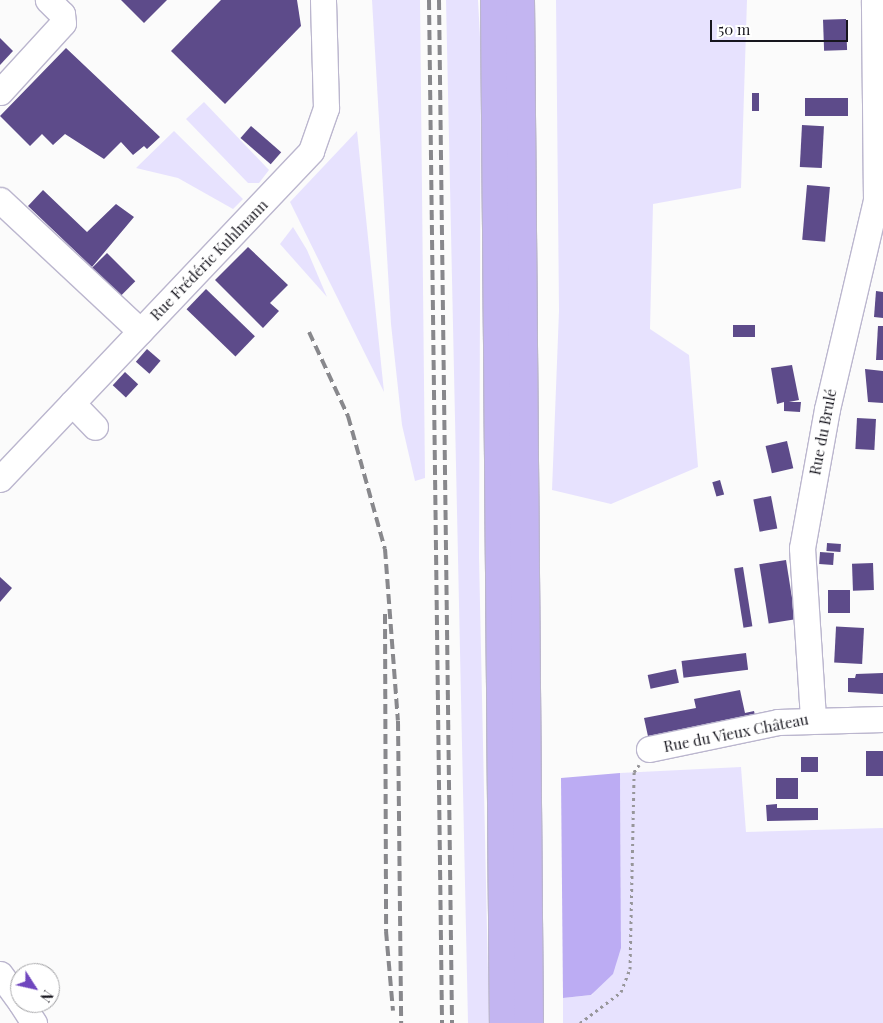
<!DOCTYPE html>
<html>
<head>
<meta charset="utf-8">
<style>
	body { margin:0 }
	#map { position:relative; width:883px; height:1023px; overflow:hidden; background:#fbfbfb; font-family:"Playfair Display",serif }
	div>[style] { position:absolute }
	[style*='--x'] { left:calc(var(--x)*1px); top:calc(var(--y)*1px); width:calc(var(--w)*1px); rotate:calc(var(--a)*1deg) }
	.green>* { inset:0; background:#e7e2fe }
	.water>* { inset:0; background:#bcacf3 }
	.building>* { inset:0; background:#5d4b8a; transform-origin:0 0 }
	.path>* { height:3px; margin-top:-1.5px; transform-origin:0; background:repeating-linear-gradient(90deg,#97969a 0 2.5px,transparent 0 6.5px) }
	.roads { filter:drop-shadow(1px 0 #bbb6ce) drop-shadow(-1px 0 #bbb6ce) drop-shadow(0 1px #bbb6ce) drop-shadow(0 -1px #bbb6ce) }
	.minor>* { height:25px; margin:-12.5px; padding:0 12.5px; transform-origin:12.5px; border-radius:12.5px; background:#fff }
	.highway>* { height:28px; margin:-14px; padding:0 14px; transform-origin:14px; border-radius:14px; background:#c3b5f1 }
	.rail>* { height:4px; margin-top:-2px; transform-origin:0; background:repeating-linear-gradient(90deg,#88888c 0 10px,transparent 0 15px) }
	span { translate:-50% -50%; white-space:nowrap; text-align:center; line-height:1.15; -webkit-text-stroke:5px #fff; paint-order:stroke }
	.street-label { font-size:15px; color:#17161e }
	.north { position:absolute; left:10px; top:963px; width:50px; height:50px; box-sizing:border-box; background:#fff; border:1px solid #a2a2a5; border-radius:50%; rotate:125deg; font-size:14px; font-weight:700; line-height:20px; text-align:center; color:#17161e }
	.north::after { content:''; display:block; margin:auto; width:18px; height:22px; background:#6f46be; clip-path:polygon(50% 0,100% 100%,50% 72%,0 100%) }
	.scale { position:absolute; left:710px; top:20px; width:138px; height:22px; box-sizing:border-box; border:2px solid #17161e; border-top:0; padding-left:6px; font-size:15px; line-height:18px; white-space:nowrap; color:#17161e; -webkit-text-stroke:4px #fff; paint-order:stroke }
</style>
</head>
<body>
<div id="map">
	<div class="green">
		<div style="clip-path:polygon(372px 0,420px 0,425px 478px,415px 481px,402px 425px,391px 324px)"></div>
		<div style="clip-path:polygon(446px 0,478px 0,481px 56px,479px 557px,489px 1023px,468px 1023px)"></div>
		<div style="clip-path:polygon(556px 0,747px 0,741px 188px,653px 204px,650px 329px,689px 355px,698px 467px,611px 504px,552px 490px,559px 311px)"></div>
		<div style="clip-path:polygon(204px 102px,269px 170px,259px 183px,248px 183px,186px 119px)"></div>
		<div style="clip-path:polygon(174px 131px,243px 199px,233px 209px,178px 178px,136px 168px)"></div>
		<div style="clip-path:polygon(357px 131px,384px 392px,290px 202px)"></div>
		<div style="clip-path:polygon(293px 227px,307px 250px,327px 297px,280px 244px)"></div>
		<div style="clip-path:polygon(741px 767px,746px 832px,883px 828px,883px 1023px,563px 1023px,563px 998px,592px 995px,621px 948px,620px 773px)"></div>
	</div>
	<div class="water">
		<div style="clip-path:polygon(620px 773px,621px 948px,613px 974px,591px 995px,563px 998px,561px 778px)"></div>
	</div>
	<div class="building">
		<div style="clip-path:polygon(121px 0,167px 0,144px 23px)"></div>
		<div style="clip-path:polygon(221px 0,297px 0,301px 26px,225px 104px,171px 51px)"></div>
		<div style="left:846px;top:19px;width:31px;height:23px;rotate:88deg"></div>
		<div style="clip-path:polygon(0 38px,13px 51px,0 65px)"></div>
		<div style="clip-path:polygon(66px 48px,160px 137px,147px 149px,144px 146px,133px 155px,121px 142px,104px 159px,65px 134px,53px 145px,42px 134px,30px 146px,0 116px)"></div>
		<div style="left:752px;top:93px;width:7px;height:18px"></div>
		<div style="left:805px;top:98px;width:43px;height:18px"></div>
		<div style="left:802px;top:125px;width:22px;height:42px;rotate:3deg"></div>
		<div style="left:251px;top:126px;width:40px;height:16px;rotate:41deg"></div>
		<div style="left:807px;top:185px;width:23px;height:55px;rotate:5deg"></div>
		<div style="clip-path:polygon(43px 190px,87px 232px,116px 204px,134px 217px,92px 267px,28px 206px)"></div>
		<div style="clip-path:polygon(248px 247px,288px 285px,270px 303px,279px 311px,263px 328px,215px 280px)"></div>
		<div style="left:107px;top:253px;width:40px;height:21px;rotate:45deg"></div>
		<div style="left:206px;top:289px;width:68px;height:28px;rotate:44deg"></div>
		<div style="clip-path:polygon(876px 291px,883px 292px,883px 318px,874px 317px)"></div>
		<div style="left:733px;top:325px;width:22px;height:12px"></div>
		<div style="clip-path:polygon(878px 326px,883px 326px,883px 360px,876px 360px)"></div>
		<div style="left:147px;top:349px;width:18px;height:17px;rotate:41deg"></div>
		<div style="clip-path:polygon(792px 365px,799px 400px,789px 402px,801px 402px,800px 412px,784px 411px,784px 402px,777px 404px,771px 368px)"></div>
		<div style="clip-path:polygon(865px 369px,883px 371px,883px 403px,868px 402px)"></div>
		<div style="left:125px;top:372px;width:18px;height:18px;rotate:43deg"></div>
		<div style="left:857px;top:418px;width:19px;height:31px;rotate:3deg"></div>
		<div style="left:787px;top:441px;width:28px;height:22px;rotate:77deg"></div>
		<div style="left:720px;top:480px;width:15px;height:8px;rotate:74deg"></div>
		<div style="left:771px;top:496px;width:33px;height:18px;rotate:79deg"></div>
		<div style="left:827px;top:543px;width:14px;height:8px;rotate:4deg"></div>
		<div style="left:820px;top:552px;width:14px;height:12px;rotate:4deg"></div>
		<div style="left:786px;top:560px;width:60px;height:27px;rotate:81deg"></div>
		<div style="left:873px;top:563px;width:27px;height:21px;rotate:88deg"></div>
		<div style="left:743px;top:567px;width:60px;height:9px;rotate:81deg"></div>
		<div style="clip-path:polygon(0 577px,12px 588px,0 602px)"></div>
		<div style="left:828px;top:590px;width:22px;height:23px"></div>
		<div style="left:864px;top:628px;width:36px;height:28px;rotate:93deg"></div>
		<div style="left:746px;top:653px;width:17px;height:65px;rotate:83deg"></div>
		<div style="left:676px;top:669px;width:14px;height:29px;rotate:78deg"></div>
		<div style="clip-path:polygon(883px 673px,883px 694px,848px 692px,848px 678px,855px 678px,856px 674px)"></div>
		<div style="clip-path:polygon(740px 690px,745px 713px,754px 711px,756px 719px,649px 741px,644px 718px,696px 708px,694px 699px)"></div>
		<div style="left:866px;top:751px;width:17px;height:25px"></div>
		<div style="left:801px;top:757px;width:17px;height:15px"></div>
		<div style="left:798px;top:778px;width:21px;height:22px;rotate:90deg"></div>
		<div style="clip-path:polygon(777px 804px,777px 808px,818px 808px,818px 820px,767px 821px,766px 805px)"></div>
	</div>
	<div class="path">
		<div style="--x:580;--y:1023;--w:51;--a:-37.1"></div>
		<div style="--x:621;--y:992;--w:25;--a:-69"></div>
		<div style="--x:630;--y:969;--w:197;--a:-88.8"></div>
		<div style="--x:634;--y:772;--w:9;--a:-54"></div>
	</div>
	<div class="roads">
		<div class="minor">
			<div style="--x:0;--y:92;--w:93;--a:-47.6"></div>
			<div style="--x:63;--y:23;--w:9;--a:-96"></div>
			<div style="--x:62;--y:14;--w:20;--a:-135"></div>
			<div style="--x:0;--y:200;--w:192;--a:43.1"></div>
			<div style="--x:72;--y:403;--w:33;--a:46"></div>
			<div style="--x:0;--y:479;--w:452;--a:-46.5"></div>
			<div style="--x:311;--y:151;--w:46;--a:-70.8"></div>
			<div style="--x:326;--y:108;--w:108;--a:-91.6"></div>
			<div style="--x:813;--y:718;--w:170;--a:-93.7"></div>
			<div style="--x:802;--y:548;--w:141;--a:-79.8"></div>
			<div style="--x:827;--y:409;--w:215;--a:-76.8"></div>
			<div style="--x:876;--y:200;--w:200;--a:-90.6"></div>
			<div style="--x:649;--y:749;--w:132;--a:-11.8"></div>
			<div style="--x:778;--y:722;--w:105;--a:-1.6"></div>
			<div style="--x:0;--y:974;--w:34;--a:54"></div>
			<div style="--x:21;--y:1003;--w:24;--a:57"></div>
		</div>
		<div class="highway">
			<div style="--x:495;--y:0;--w:1023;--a:89.5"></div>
			<div style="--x:520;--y:0;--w:1023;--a:89.5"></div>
		</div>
	</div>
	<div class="rail">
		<div style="--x:429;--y:0;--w:1023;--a:89.27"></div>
		<div style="--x:439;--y:0;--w:1023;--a:89.27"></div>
		<div style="--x:309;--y:332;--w:93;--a:65.1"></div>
		<div style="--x:348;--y:416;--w:138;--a:74.5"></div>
		<div style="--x:385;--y:549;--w:172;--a:85.7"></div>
		<div style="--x:398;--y:721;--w:302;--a:89.4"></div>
		<div style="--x:385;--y:614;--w:317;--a:89.8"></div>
		<div style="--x:386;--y:931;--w:80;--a:85"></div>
	</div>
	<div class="street-label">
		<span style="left:209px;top:260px;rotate:-46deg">Rue Frédéric Kuhlmann</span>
		<span style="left:823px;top:432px;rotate:-79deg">Rue du Brulé</span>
		<span style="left:736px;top:733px;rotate:-11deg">Rue du Vieux Château</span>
	</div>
	<div class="north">N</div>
	<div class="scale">50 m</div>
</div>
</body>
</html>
